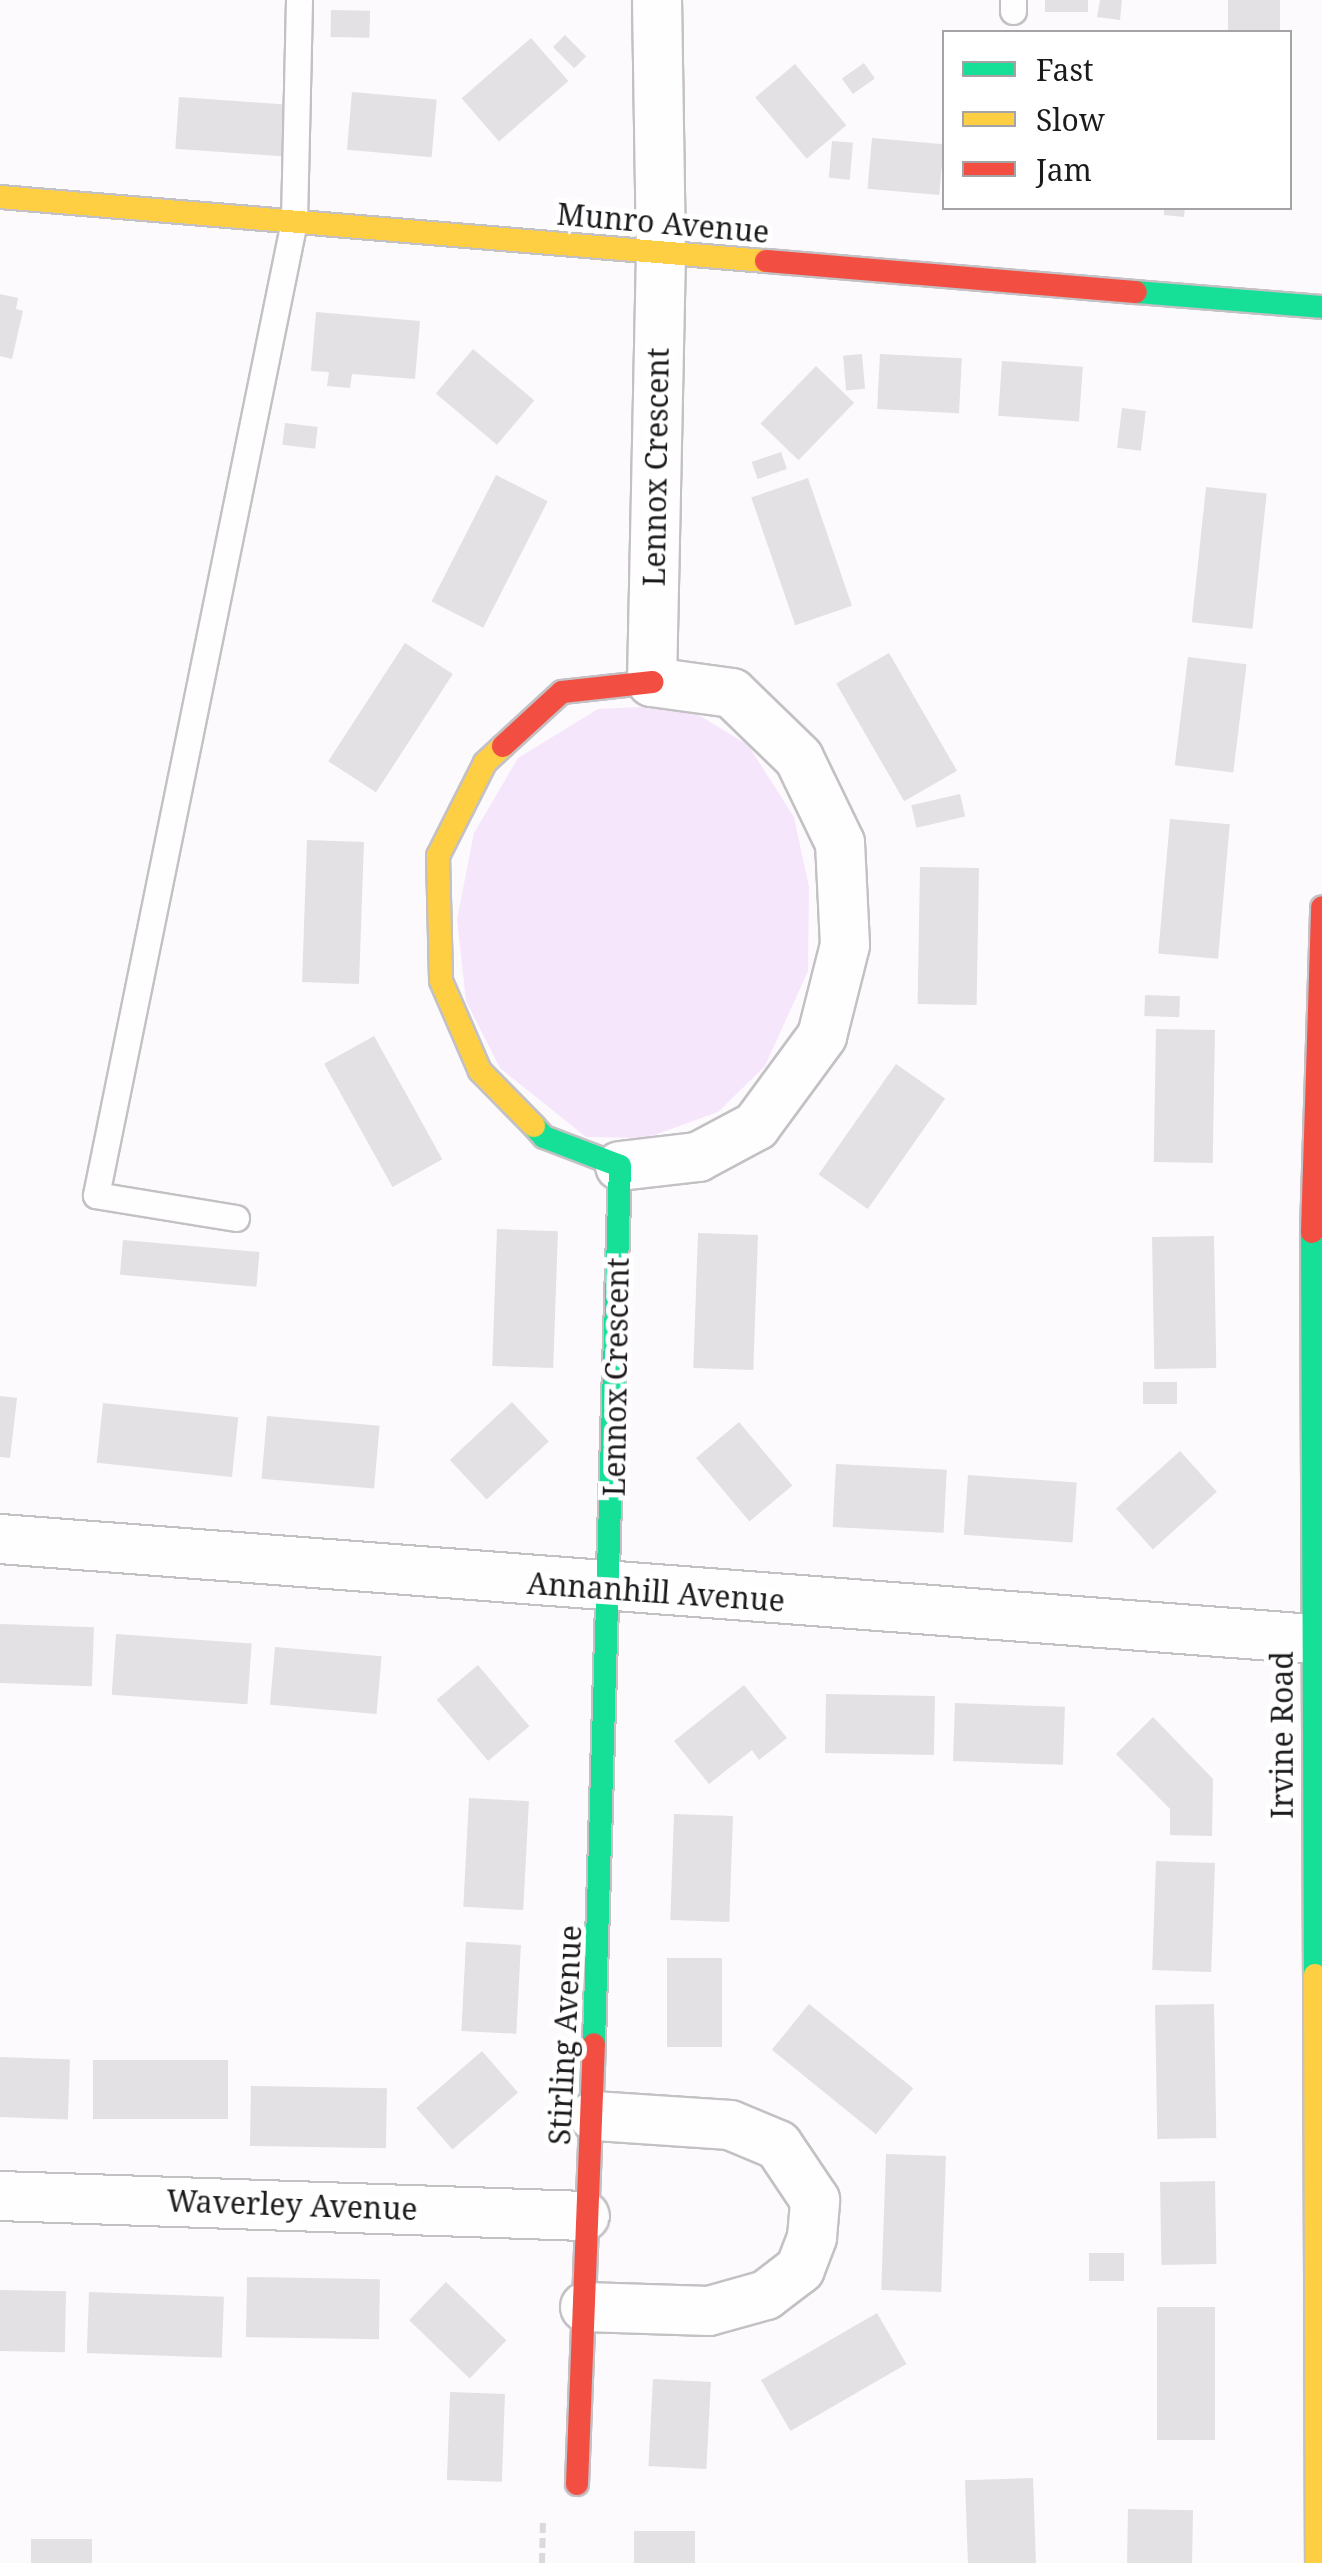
<!DOCTYPE html>
<html>
<head>
<meta charset="utf-8">
<style>
	body { margin:0 }
	#map { position:relative; width:1322px; height:2563px; overflow:hidden; background:#fcfafd; font-family:"Noto Serif",serif }
	div>[style] { position:absolute }
	[style*='--x'] { left:calc(var(--x)*1px); top:calc(var(--y)*1px); width:calc(var(--w)*1px); rotate:calc(var(--a)*1deg) }
	.green>* { inset:0; background:#f6e6fb }
	.building>* { inset:0; background:#e3e1e4; transform-origin:0 0 }
	.path>* { height:6px; margin-top:-3px; transform-origin:0; background:repeating-linear-gradient(90deg,#dadada 0 10px,transparent 0 15px) }
	.roads { filter:drop-shadow(2px 0 #c4c1c5) drop-shadow(-2px 0 #c4c1c5) drop-shadow(0 2px #c4c1c5) drop-shadow(0 -2px #c4c1c5) }
	.lane>* { height:25px; margin:-12.5px; padding:0 12.5px; transform-origin:12.5px; border-radius:12.5px; background:#fffeff }
	.street>* { height:48px; margin:-24px; padding:0 24px; transform-origin:24px; border-radius:24px; background:#fffeff }
	.fast>* { height:22px; margin:-11px; padding:0 11px; transform-origin:11px; border-radius:11px; background:#16e098 }
	.slow>* { height:22px; margin:-11px; padding:0 11px; transform-origin:11px; border-radius:11px; background:#ffcf43 }
	.jam>* { height:22px; margin:-11px; padding:0 11px; transform-origin:11px; border-radius:11px; background:#f24e42 }
	span { translate:-50% -50%; white-space:nowrap; text-align:center; line-height:1.15; -webkit-text-stroke:10px #fff; paint-order:stroke }
	.street-label { font-size:30px; color:#1d1a1e }
	.legend { position:absolute; left:942px; top:30px; width:350px; height:180px; box-sizing:border-box; background:#fff; border:2px solid #a5a3a5; margin:0; padding:12px 18px; list-style:none; font-size:30px; color:#1d1a1e }
	.legend li { display:flex; align-items:center; gap:20px; height:50px }
	.legend b { width:50px; border:2px solid #a5a3a5 }
</style>
</head>
<body>
<div id="map">
	<div class="green">
		<div style="clip-path:polygon(682px 705px,748px 745px,794px 817px,809px 887px,808px 971px,765px 1066px,718px 1112px,646px 1138px,586px 1137px,500px 1068px,466px 1001px,457px 919px,474px 833px,518px 758px,598px 709px)"></div>
	</div>
	<div class="building">
		<div style="left:1045px;top:0;width:43px;height:12px"></div>
		<div style="clip-path:polygon(1100px 0,1122px 0,1120px 20px,1097px 17px)"></div>
		<div style="left:1228px;top:0;width:52px;height:32px"></div>
		<div style="left:331px;top:10px;width:39px;height:27px;rotate:1deg"></div>
		<div style="left:565px;top:35px;width:30px;height:17px;rotate:45deg"></div>
		<div style="left:531px;top:38px;width:57px;height:92px;rotate:49deg"></div>
		<div style="left:864px;top:63px;width:19px;height:27px;rotate:55deg"></div>
		<div style="left:795px;top:64px;width:80px;height:52px;rotate:50deg"></div>
		<div style="left:352px;top:92px;width:85px;height:58px;rotate:5deg"></div>
		<div style="left:179px;top:97px;width:113px;height:52px;rotate:4deg"></div>
		<div style="left:872px;top:138px;width:72px;height:51px;rotate:5deg"></div>
		<div style="left:832px;top:141px;width:21px;height:37px;rotate:5deg"></div>
		<div style="clip-path:polygon(1164px 208px,1185px 208px,1184px 217px,1164px 215px)"></div>
		<div style="clip-path:polygon(0 294px,18px 298px,16px 309px,23px 311px,12px 359px,0 356px)"></div>
		<div style="clip-path:polygon(316px 312px,420px 321px,415px 379px,352px 374px,350px 388px,327px 386px,329px 372px,311px 371px)"></div>
		<div style="left:473px;top:349px;width:80px;height:58px;rotate:40deg"></div>
		<div style="left:862px;top:354px;width:35px;height:19px;rotate:85deg"></div>
		<div style="left:880px;top:354px;width:82px;height:55px;rotate:3deg"></div>
		<div style="left:1002px;top:361px;width:81px;height:55px;rotate:4deg"></div>
		<div style="left:816px;top:366px;width:53px;height:80px;rotate:44deg"></div>
		<div style="left:1122px;top:408px;width:24px;height:40px;rotate:7deg"></div>
		<div style="left:285px;top:423px;width:33px;height:22px;rotate:7deg"></div>
		<div style="left:781px;top:452px;width:18px;height:31px;rotate:71deg"></div>
		<div style="left:496px;top:475px;width:58px;height:142px;rotate:27deg"></div>
		<div style="left:808px;top:478px;width:135px;height:60px;rotate:71deg"></div>
		<div style="left:1206px;top:487px;width:61px;height:136px;rotate:6deg"></div>
		<div style="left:405px;top:643px;width:57px;height:141px;rotate:33deg"></div>
		<div style="left:889px;top:653px;width:136px;height:61px;rotate:60deg"></div>
		<div style="left:1188px;top:657px;width:59px;height:109px;rotate:7deg"></div>
		<div style="left:960px;top:794px;width:23px;height:50px;rotate:77deg"></div>
		<div style="left:1170px;top:819px;width:60px;height:135px;rotate:5deg"></div>
		<div style="left:307px;top:840px;width:57px;height:142px;rotate:2deg"></div>
		<div style="left:920px;top:867px;width:59px;height:137px;rotate:1deg"></div>
		<div style="left:1145px;top:995px;width:35px;height:21px;rotate:2deg"></div>
		<div style="left:1156px;top:1029px;width:59px;height:133px;rotate:1deg"></div>
		<div style="left:374px;top:1036px;width:141px;height:57px;rotate:61deg"></div>
		<div style="left:896px;top:1064px;width:60px;height:135px;rotate:35deg"></div>
		<div style="left:497px;top:1229px;width:61px;height:137px;rotate:2deg"></div>
		<div style="left:698px;top:1233px;width:60px;height:135px;rotate:2deg"></div>
		<div style="left:1214px;top:1236px;width:132px;height:62px;rotate:89deg"></div>
		<div style="left:123px;top:1240px;width:137px;height:35px;rotate:5deg"></div>
		<div style="left:1143px;top:1382px;width:34px;height:22px"></div>
		<div style="clip-path:polygon(0 1396px,17px 1398px,10px 1458px,0 1457px)"></div>
		<div style="left:512px;top:1402px;width:54px;height:85px;rotate:47deg"></div>
		<div style="left:103px;top:1403px;width:136px;height:60px;rotate:6deg"></div>
		<div style="left:267px;top:1416px;width:113px;height:63px;rotate:5deg"></div>
		<div style="left:739px;top:1422px;width:83px;height:56px;rotate:50deg"></div>
		<div style="left:1180px;top:1451px;width:55px;height:86px;rotate:48deg"></div>
		<div style="left:836px;top:1464px;width:111px;height:63px;rotate:3deg"></div>
		<div style="left:968px;top:1475px;width:109px;height:60px;rotate:4deg"></div>
		<div style="left:0;top:1624px;width:94px;height:59px;rotate:2deg"></div>
		<div style="left:116px;top:1634px;width:136px;height:61px;rotate:4deg"></div>
		<div style="left:275px;top:1647px;width:107px;height:58px;rotate:5deg"></div>
		<div style="left:478px;top:1665px;width:80px;height:54px;rotate:50deg"></div>
		<div style="clip-path:polygon(744px 1685px,787px 1738px,759px 1760px,752px 1750px,709px 1784px,674px 1741px)"></div>
		<div style="left:826px;top:1694px;width:109px;height:59px;rotate:1deg"></div>
		<div style="left:955px;top:1703px;width:110px;height:58px;rotate:2deg"></div>
		<div style="clip-path:polygon(1153px 1717px,1213px 1779px,1212px 1836px,1170px 1835px,1170px 1809px,1116px 1754px)"></div>
		<div style="left:469px;top:1798px;width:60px;height:109px;rotate:3deg"></div>
		<div style="left:674px;top:1814px;width:59px;height:106px;rotate:2deg"></div>
		<div style="left:1156px;top:1861px;width:59px;height:109px;rotate:2deg"></div>
		<div style="left:466px;top:1942px;width:55px;height:89px;rotate:3deg"></div>
		<div style="left:667px;top:1958px;width:55px;height:89px"></div>
		<div style="left:809px;top:2004px;width:134px;height:59px;rotate:39deg"></div>
		<div style="left:1214px;top:2004px;width:134px;height:59px;rotate:89deg"></div>
		<div style="left:482px;top:2051px;width:55px;height:87px;rotate:49deg"></div>
		<div style="left:0;top:2057px;width:70px;height:60px;rotate:2deg"></div>
		<div style="left:93px;top:2060px;width:135px;height:59px"></div>
		<div style="left:251px;top:2086px;width:136px;height:60px;rotate:1deg"></div>
		<div style="left:886px;top:2154px;width:60px;height:136px;rotate:2deg"></div>
		<div style="left:1215px;top:2181px;width:83px;height:55px;rotate:89deg"></div>
		<div style="left:1089px;top:2253px;width:35px;height:28px"></div>
		<div style="left:247px;top:2277px;width:133px;height:60px;rotate:1deg"></div>
		<div style="left:446px;top:2282px;width:84px;height:53px;rotate:44deg"></div>
		<div style="left:0;top:2290px;width:66px;height:61px;rotate:1deg"></div>
		<div style="left:89px;top:2292px;width:135px;height:61px;rotate:2deg"></div>
		<div style="left:1157px;top:2307px;width:58px;height:133px"></div>
		<div style="left:877px;top:2313px;width:59px;height:134px;rotate:60deg"></div>
		<div style="left:653px;top:2379px;width:58px;height:87px;rotate:3deg"></div>
		<div style="left:450px;top:2392px;width:55px;height:88px;rotate:2deg"></div>
		<div style="left:1033px;top:2478px;width:85px;height:68px;rotate:88deg"></div>
		<div style="left:1128px;top:2509px;width:65px;height:54px;rotate:1deg"></div>
		<div style="left:634px;top:2531px;width:61px;height:32px"></div>
		<div style="left:31px;top:2539px;width:61px;height:24px"></div>
	</div>
	<div class="path">
		<div style="--x:542;--y:2563;--w:45;--a:-88.7"></div>
	</div>
	<div class="roads">
		<div class="lane">
			<div style="--x:1013;--y:0;--w:11;--a:90"></div>
			<div style="--x:236;--y:1218;--w:142;--a:-170.7"></div>
			<div style="--x:96;--y:1195;--w:994;--a:-78.51"></div>
			<div style="--x:294;--y:221;--w:221;--a:-88.7"></div>
		</div>
		<div class="street">
			<div style="--x:620;--y:1166;--w:79;--a:-6.6"></div>
			<div style="--x:698;--y:1157;--w:66;--a:-28.1"></div>
			<div style="--x:756;--y:1126;--w:112;--a:-53.7"></div>
			<div style="--x:822;--y:1036;--w:94;--a:-75.8"></div>
			<div style="--x:845;--y:945;--w:102;--a:-92.8"></div>
			<div style="--x:840;--y:843;--w:94;--a:-115.8"></div>
			<div style="--x:799;--y:758;--w:93;--a:-135.9"></div>
			<div style="--x:732;--y:693;--w:81;--a:-172.2"></div>
			<div style="--x:652;--y:682;--w:429;--a:-88.8"></div>
			<div style="--x:661;--y:253;--w:253;--a:-90.9"></div>
			<div style="--x:0;--y:1539;--w:1316;--a:4.36"></div>
			<div style="--x:0;--y:2196;--w:585;--a:1.96"></div>
			<div style="--x:585;--y:2307;--w:124;--a:1.8"></div>
			<div style="--x:709;--y:2311;--w:59;--a:-15.7"></div>
			<div style="--x:766;--y:2295;--w:43;--a:-37.4"></div>
			<div style="--x:800;--y:2269;--w:34;--a:-69"></div>
			<div style="--x:812;--y:2237;--w:37;--a:-85"></div>
			<div style="--x:815;--y:2200;--w:66;--a:-123.9"></div>
			<div style="--x:778;--y:2145;--w:52;--a:-157.4"></div>
			<div style="--x:730;--y:2125;--w:137;--a:-176.2"></div>
		</div>
		<div class="fast">
			<div style="--x:1136;--y:292;--w:187;--a:4.6"></div>
			<div style="--x:534;--y:1126;--w:15;--a:48"></div>
			<div style="--x:544;--y:1137;--w:81;--a:20.9"></div>
			<div style="--x:620;--y:1166;--w:878;--a:91.7"></div>
			<div style="--x:1312;--y:1232;--w:743;--a:89.77"></div>
		</div>
		<div class="slow">
			<div style="--x:0;--y:197;--w:769;--a:4.78"></div>
			<div style="--x:503;--y:746;--w:25;--a:137"></div>
			<div style="--x:485;--y:763;--w:104;--a:116.8"></div>
			<div style="--x:438;--y:856;--w:125;--a:88.6"></div>
			<div style="--x:441;--y:981;--w:98;--a:66.6"></div>
			<div style="--x:480;--y:1071;--w:77;--a:45.5"></div>
			<div style="--x:1315;--y:1975;--w:588;--a:89.81"></div>
		</div>
		<div class="jam">
			<div style="--x:766;--y:261;--w:371;--a:4.8"></div>
			<div style="--x:503;--y:746;--w:80;--a:-42.5"></div>
			<div style="--x:562;--y:692;--w:91;--a:-6.3"></div>
			<div style="--x:1312;--y:1232;--w:325;--a:-88.2"></div>
			<div style="--x:577;--y:2484;--w:440;--a:-87.8"></div>
		</div>
	</div>
	<div class="street-label">
		<span style="left:663px;top:223px;rotate:5deg">Munro Avenue</span>
		<span style="left:656px;top:467px;rotate:-89deg">Lennox Crescent</span>
		<span style="left:616px;top:1377px;rotate:-89deg">Lennox Crescent</span>
		<span style="left:656px;top:1592px;rotate:4deg">Annanhill Avenue</span>
		<span style="left:1282px;top:1735px;rotate:-90deg">Irvine Road</span>
		<span style="left:565px;top:2035px;rotate:-87deg">Stirling Avenue</span>
		<span style="left:292px;top:2205px;rotate:2deg">Waverley Avenue</span>
	</div>
	<ul class="legend">
	<li><b style="height:12px;background:#16e098"></b>Fast</li>
	<li><b style="height:12px;background:#ffcf43"></b>Slow</li>
	<li><b style="height:12px;background:#f24e42"></b>Jam</li>
	</ul>
</div>
</body>
</html>
